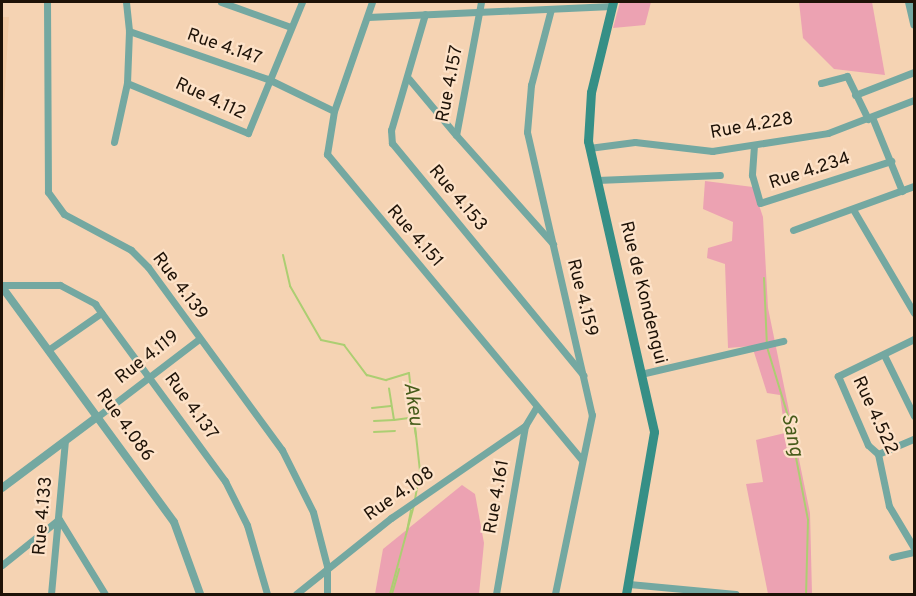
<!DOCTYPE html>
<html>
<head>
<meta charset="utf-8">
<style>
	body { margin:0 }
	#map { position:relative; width:916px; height:596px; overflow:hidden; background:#f5d3b3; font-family:Overpass,sans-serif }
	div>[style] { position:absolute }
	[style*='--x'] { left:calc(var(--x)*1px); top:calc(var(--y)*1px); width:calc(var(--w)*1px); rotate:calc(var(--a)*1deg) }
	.built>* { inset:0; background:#f2caa4 }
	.green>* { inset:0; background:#eca2b2 }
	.stream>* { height:2px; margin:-1px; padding:0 1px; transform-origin:1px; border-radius:1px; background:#acce72 }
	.minor>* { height:7px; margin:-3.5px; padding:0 3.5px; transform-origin:3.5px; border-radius:3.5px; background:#74a8a1 }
	.tertiary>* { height:8px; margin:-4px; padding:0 4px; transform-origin:4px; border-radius:4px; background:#74a8a1 }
	.secondary>* { height:9px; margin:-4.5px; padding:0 4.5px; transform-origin:4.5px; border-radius:4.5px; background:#368f86 }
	span { translate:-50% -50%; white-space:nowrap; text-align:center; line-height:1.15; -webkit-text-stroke:4.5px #fde2c8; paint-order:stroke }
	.street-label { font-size:18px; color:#1e1207 }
	.water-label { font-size:20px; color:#465b1a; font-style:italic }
	.frame { position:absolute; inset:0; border:3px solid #1e1207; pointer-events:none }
</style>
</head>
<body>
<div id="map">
	<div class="built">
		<div style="clip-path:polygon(2px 17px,9px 17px,2px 143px)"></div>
	</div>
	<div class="green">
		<div style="clip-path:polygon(620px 2px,651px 2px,645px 25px,613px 28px)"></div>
		<div style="clip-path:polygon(799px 2px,872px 2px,885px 75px,834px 69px,803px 38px)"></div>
		<div style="clip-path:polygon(705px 181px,753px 187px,763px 217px,768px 308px,810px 513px,812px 594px,768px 594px,746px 484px,763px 482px,756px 440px,785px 433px,780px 395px,767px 393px,752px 346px,728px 348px,725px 264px,707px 258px,708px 248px,732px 241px,733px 222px,703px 209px)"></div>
		<div style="clip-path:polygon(462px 485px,475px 494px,484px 543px,479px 594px,375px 594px,383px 549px)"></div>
	</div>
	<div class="stream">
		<div style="--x:283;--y:255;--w:32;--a:77"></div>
		<div style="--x:290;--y:286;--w:62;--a:60.1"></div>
		<div style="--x:321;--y:340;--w:24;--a:12"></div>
		<div style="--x:344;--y:345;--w:38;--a:53"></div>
		<div style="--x:367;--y:375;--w:20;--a:15"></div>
		<div style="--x:386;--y:380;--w:24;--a:-17"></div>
		<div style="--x:409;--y:373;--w:99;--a:83.6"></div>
		<div style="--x:420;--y:471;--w:28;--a:100"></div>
		<div style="--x:764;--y:278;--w:69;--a:87.5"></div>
		<div style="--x:767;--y:347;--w:72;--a:73.1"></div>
		<div style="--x:788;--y:416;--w:106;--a:79.1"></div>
		<div style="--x:808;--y:520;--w:74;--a:91.5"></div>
		<div style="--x:408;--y:386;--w:51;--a:80.9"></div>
		<div style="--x:372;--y:408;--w:19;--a:-6"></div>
		<div style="--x:394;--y:420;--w:15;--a:-8"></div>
		<div style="--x:374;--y:421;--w:20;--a:-3"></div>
		<div style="--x:394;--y:420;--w:32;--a:-99"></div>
		<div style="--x:374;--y:432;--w:21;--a:-3"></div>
		<div style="--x:407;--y:531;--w:21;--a:-79"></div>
		<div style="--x:390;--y:594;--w:92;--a:-74.9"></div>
		<div style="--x:392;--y:594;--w:26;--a:-74"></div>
	</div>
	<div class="minor">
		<div style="--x:47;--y:2;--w:190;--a:89.7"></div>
		<div style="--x:48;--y:192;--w:27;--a:54"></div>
		<div style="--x:64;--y:214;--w:76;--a:28.2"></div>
		<div style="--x:131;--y:250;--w:24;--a:45"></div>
		<div style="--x:148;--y:267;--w:227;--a:53.8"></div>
		<div style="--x:282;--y:450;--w:69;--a:63.4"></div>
		<div style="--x:313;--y:512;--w:56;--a:75.5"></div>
		<div style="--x:327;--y:566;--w:28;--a:90"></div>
		<div style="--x:126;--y:2;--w:29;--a:84"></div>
		<div style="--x:129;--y:31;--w:147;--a:19.1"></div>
		<div style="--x:268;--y:79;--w:73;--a:25.9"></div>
		<div style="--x:221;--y:2;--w:74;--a:19.7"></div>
		<div style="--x:372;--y:2;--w:115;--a:109.2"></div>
		<div style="--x:334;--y:111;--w:44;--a:99.2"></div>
		<div style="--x:327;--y:154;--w:398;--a:50.2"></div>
		<div style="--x:481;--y:2;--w:135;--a:100.6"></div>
		<div style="--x:456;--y:135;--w:146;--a:48.3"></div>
		<div style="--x:551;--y:9;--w:79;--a:104.7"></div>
		<div style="--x:531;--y:85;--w:47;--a:94.9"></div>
		<div style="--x:527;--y:132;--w:290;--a:77.1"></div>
		<div style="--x:592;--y:415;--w:183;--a:101.7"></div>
		<div style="--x:425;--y:14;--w:121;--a:106.3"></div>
		<div style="--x:391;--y:130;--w:13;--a:86"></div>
		<div style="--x:392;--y:143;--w:301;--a:50.5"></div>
		<div style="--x:368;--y:17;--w:244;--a:-2.6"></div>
		<div style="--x:409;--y:79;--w:73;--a:50"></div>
		<div style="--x:127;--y:83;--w:131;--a:22.5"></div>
		<div style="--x:248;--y:133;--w:142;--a:-67.6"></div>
		<div style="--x:821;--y:83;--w:27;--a:-15"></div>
		<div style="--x:847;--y:76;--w:48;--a:64"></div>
		<div style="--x:855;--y:95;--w:63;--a:-21.3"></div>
		<div style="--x:872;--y:117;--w:80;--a:67.9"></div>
		<div style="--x:114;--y:142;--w:60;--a:-77.6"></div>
		<div style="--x:127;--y:83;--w:52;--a:-87.8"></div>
		<div style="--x:754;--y:145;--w:30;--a:94"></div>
		<div style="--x:752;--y:175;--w:29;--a:74"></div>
		<div style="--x:760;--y:203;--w:138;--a:-17.8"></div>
		<div style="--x:589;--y:148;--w:46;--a:-7.4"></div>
		<div style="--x:635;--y:142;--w:78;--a:6.7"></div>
		<div style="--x:712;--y:151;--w:117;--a:-8.8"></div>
		<div style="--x:828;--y:133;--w:92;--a:-21"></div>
		<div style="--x:597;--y:180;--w:123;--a:-2.3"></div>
		<div style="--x:854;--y:211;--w:118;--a:59.5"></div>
		<div style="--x:793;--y:230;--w:129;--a:-20"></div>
		<div style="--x:2;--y:285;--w:58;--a:0"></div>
		<div style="--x:60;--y:285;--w:40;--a:28"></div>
		<div style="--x:95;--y:304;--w:220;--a:53.7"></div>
		<div style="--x:225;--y:481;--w:49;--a:63.4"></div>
		<div style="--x:247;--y:525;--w:72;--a:73.8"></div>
		<div style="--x:914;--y:339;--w:85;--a:154"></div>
		<div style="--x:838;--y:376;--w:75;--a:66.5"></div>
		<div style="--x:868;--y:445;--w:13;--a:42"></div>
		<div style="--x:878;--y:454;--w:53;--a:78.1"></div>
		<div style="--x:889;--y:506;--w:49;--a:59.2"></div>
		<div style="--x:48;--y:350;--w:65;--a:-34.9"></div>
		<div style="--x:884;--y:355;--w:68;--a:63.8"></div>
		<div style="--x:645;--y:373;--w:142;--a:-13.1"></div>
		<div style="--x:97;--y:417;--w:128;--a:-37.4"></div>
		<div style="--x:878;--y:454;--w:39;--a:-23"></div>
		<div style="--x:892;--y:557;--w:23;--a:-13"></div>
		<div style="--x:2;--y:565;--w:73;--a:-38.9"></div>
		<div style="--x:59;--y:519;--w:88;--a:58.5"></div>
		<div style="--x:629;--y:584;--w:107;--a:5.3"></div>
		<div style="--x:51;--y:594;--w:154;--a:-84.8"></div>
		<div style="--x:296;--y:594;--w:122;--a:-38.7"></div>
		<div style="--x:391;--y:518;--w:163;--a:-34.5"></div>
		<div style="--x:496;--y:594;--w:170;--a:-80.2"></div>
		<div style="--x:525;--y:426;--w:21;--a:-59"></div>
	</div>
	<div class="tertiary">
		<div style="--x:909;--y:2;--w:23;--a:77"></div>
		<div style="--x:2;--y:287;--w:291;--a:53.8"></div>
		<div style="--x:174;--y:522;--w:77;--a:70.1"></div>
		<div style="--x:2;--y:488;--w:119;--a:-36.8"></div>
	</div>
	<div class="secondary">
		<div style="--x:613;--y:2;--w:93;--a:103.7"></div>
		<div style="--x:591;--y:92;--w:49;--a:93.5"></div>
		<div style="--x:588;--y:141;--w:298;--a:77.2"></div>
		<div style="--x:654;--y:432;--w:164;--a:99.8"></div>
	</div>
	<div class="street-label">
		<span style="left:224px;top:48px;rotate:19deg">Rue 4.147</span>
		<span style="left:451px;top:84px;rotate:-79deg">Rue 4.157</span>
		<span style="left:210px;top:100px;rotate:25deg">Rue 4.112</span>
		<span style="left:752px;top:127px;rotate:-10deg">Rue 4.228</span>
		<span style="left:810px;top:172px;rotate:-18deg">Rue 4.234</span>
		<span style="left:457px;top:199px;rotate:50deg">Rue 4.153</span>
		<span style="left:414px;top:237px;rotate:49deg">Rue 4.151</span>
		<span style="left:179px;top:287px;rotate:53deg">Rue 4.139</span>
		<span style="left:642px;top:293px;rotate:76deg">Rue de Kondengui</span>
		<span style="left:581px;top:298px;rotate:76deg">Rue 4.159</span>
		<span style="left:148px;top:358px;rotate:-38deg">Rue 4.119</span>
		<span style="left:190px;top:407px;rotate:54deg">Rue 4.137</span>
		<span style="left:874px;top:416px;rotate:65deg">Rue 4.522</span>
		<span style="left:124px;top:426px;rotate:54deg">Rue 4.086</span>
		<span style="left:400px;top:495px;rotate:-35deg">Rue 4.108</span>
		<span style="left:498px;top:497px;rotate:-80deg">Rue 4.161</span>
		<span style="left:44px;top:516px;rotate:-85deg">Rue 4.133</span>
	</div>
	<div class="water-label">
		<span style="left:412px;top:404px;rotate:82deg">Akeu</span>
		<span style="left:791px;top:435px;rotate:78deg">Sang</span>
	</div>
	<div class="frame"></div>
</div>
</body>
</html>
